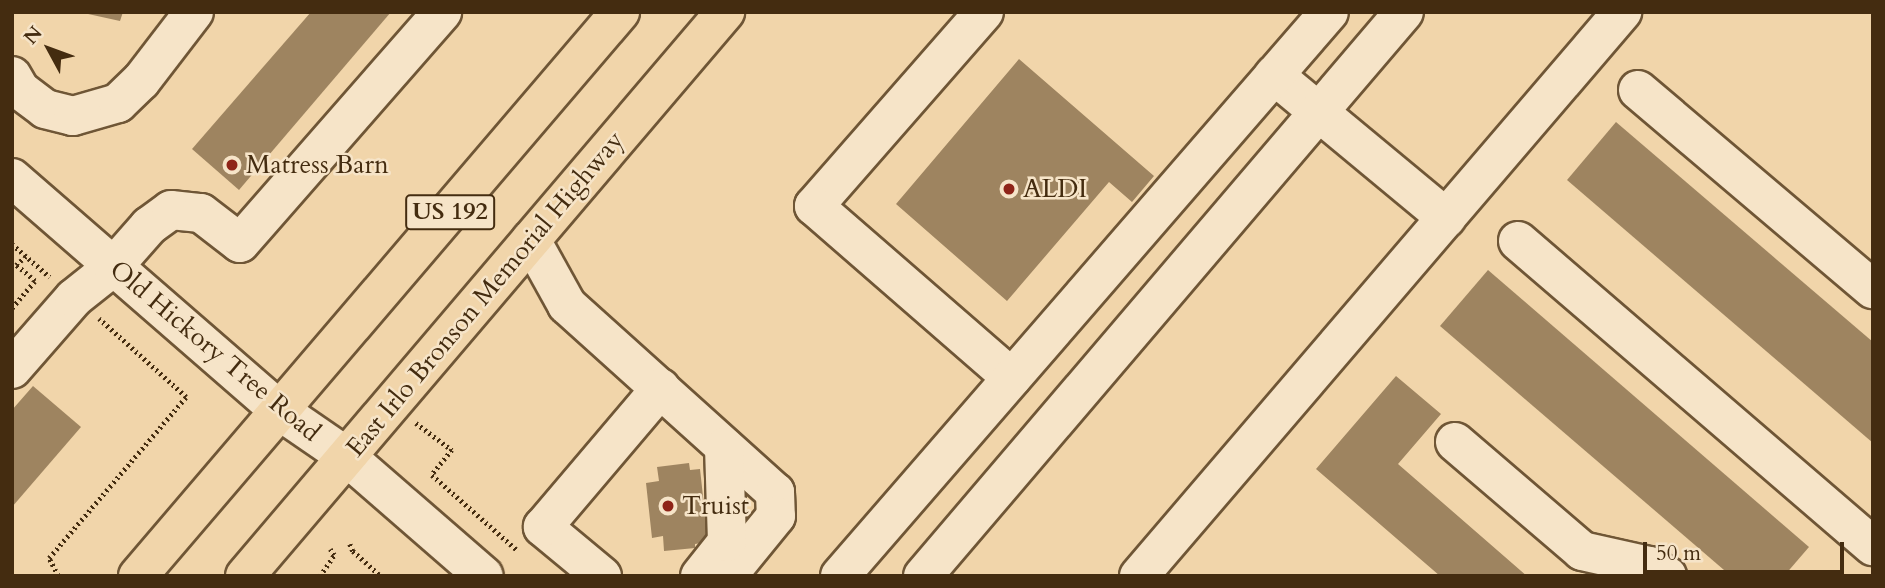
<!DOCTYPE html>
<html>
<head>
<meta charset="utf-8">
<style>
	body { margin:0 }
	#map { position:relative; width:1885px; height:588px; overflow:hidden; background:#f1d5aa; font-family:Cardo,serif }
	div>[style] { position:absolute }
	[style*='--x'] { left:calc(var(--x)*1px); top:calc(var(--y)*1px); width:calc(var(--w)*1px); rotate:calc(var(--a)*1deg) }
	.building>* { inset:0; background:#9e8460 }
	.path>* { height:4.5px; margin-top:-2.25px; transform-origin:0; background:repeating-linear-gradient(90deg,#442c10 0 2px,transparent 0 5.5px) }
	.roads { filter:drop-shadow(2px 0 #6f5636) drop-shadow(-2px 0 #6f5636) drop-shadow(0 2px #6f5636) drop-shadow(0 -2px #6f5636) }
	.minor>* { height:38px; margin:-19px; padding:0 19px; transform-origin:19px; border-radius:19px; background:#f6e4c8 }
	.highway>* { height:38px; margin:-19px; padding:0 19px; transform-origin:19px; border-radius:19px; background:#f1d5aa }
	.dots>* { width:19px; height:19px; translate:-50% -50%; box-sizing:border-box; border:4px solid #f6e4c8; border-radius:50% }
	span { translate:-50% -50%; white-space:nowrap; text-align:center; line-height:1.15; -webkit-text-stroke:5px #f6e4c8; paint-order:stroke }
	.shield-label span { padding:2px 5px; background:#f6e4c8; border:2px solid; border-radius:5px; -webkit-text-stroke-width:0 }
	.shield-label { font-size:24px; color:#442c10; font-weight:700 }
	.poi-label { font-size:26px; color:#442c10 }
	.left { translate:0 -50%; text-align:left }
	.street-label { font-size:26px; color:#442c10 }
	.frame { position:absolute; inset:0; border:14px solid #442c10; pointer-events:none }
	.north { position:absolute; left:14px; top:14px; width:70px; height:70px; -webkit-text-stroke:5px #f6e4c8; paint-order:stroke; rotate:311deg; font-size:19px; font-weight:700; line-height:28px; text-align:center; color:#442c10 }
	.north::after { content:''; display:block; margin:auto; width:24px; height:32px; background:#442c10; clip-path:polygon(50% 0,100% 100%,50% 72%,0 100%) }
	.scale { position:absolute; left:1643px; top:542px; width:201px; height:32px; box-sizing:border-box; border:4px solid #442c10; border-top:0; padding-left:9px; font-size:21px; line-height:24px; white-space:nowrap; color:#442c10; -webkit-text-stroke:5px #f6e4c8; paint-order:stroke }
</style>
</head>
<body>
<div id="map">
	<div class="building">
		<div style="clip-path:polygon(79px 12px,123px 12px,120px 21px)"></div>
		<div style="clip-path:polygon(311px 12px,391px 12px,239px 190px,192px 149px)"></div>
		<div style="clip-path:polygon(1019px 59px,1154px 176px,1132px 202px,1109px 182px,1007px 301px,896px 204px)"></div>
		<div style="clip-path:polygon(1616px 122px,1873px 342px,1873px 443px,1567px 180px)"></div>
		<div style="clip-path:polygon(1488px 270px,1809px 547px,1784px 576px,1731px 576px,1440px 326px)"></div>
		<div style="clip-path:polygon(1396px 376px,1441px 414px,1398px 464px,1527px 576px,1440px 576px,1316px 469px)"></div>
		<div style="clip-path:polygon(33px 386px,81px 427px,12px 507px,12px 410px)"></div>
		<div style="clip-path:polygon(689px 463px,690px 470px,700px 469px,708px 542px,695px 544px,695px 548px,664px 551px,663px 536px,652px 538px,646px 483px,659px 481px,657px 467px)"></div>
	</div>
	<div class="path">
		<div style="--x:12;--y:244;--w:50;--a:41"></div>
		<div style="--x:12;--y:308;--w:35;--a:-50"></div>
		<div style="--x:35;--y:281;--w:25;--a:-140"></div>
		<div style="--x:16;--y:265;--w:13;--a:-42"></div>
		<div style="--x:416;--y:423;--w:45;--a:36.9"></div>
		<div style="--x:452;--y:450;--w:32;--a:129"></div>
		<div style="--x:432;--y:475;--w:113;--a:41.4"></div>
		<div style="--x:350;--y:544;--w:8;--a:67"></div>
		<div style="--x:353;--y:551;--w:38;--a:42"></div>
		<div style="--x:58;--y:576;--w:20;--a:-117"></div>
		<div style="--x:49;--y:558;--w:211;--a:-49.6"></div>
		<div style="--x:186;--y:397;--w:117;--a:-138.1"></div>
		<div style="--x:320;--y:576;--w:25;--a:-56"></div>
		<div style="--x:334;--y:555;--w:7;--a:-124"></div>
	</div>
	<div class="roads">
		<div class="minor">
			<div style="--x:984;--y:12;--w:258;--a:131.2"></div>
			<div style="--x:814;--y:206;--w:262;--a:41"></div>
			<div style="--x:1274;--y:75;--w:224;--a:39.7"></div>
			<div style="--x:12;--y:76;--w:16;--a:60"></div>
			<div style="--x:20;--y:90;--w:31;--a:37"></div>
			<div style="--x:45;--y:109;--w:29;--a:14"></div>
			<div style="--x:73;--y:116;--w:47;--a:-16.1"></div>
			<div style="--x:118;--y:103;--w:32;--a:-44"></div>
			<div style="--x:141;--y:81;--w:87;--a:-52.5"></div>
			<div style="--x:1638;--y:90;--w:308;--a:40.3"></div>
			<div style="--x:12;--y:178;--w:355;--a:41"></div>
			<div style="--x:280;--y:411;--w:81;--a:34.5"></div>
			<div style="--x:347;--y:457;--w:181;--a:41"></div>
			<div style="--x:531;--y:240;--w:74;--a:61"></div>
			<div style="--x:567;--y:305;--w:280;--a:42"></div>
			<div style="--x:775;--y:492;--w:24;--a:88"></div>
			<div style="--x:776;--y:516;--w:77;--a:129.2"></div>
			<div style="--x:1518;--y:241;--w:468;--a:40.7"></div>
			<div style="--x:12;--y:369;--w:94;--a:-48.9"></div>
			<div style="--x:74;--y:298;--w:50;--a:-38.5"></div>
			<div style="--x:113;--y:267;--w:55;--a:-48.7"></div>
			<div style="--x:149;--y:226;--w:27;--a:-36"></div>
			<div style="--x:171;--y:210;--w:30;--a:6"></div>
			<div style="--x:201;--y:213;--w:49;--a:37.6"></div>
			<div style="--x:240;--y:243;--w:307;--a:-48.8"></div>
			<div style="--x:1455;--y:442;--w:167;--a:40.6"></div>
			<div style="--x:1582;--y:551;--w:69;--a:12.6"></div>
			<div style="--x:1649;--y:566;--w:21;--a:29"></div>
			<div style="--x:602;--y:576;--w:77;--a:-140.3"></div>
			<div style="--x:543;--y:527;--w:182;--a:-49.7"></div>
			<div style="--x:700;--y:576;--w:43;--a:-51.5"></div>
			<div style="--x:727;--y:542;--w:95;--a:-91.8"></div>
			<div style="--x:840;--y:576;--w:746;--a:-49.07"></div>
			<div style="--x:923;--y:576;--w:741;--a:-49.54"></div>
			<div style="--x:1139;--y:576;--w:743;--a:-49.42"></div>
		</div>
		<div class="highway">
			<div style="--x:138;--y:576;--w:742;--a:-49.48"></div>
			<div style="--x:245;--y:576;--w:741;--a:-49.6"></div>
		</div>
	</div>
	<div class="dots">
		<div style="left:232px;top:165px;background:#8f2418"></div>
		<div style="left:1009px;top:189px;background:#8f2418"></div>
		<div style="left:668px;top:506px;background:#8f2418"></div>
	</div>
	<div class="shield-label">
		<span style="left:450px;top:212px">US 192</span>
	</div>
	<div class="poi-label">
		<span class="left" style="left:246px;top:165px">Matress Barn</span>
		<span class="left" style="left:1023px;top:189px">ALDI</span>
		<span class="left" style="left:682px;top:506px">Truist</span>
	</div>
	<div class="street-label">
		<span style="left:485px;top:294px;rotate:-50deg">East Irlo Bronson Memorial Highway</span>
		<span style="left:215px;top:351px;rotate:40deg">Old Hickory Tree Road</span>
	</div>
	<div class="frame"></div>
	<div class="north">N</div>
	<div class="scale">50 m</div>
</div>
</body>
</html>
